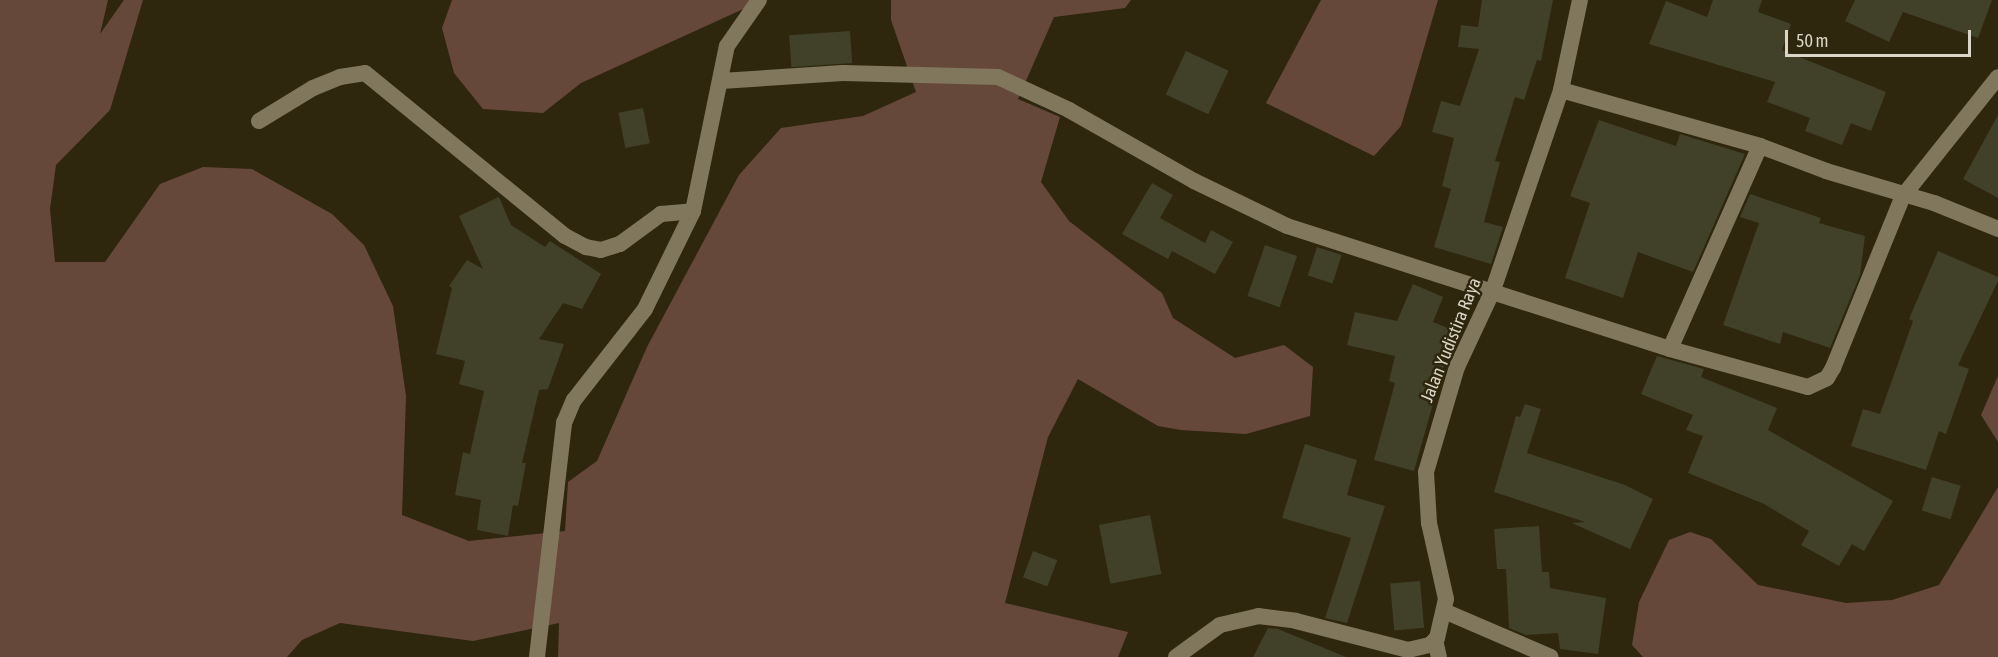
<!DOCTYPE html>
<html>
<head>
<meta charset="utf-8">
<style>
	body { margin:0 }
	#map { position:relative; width:1998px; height:657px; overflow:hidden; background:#2f260e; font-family:"Asap Condensed",sans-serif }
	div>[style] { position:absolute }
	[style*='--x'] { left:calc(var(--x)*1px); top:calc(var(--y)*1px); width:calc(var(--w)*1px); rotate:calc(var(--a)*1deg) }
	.green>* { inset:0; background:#66483a }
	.building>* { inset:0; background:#404128; transform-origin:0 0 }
	.minor>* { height:16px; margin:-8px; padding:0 8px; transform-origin:8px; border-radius:8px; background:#81775d }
	.tertiary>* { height:16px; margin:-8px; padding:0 8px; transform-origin:8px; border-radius:8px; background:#81775d }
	span { translate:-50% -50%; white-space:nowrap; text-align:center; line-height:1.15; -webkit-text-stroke:5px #2f260e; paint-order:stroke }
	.street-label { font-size:18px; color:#dad5c6 }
	.scale { position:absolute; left:1785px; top:30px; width:186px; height:27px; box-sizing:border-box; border:3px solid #dad5c6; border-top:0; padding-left:8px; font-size:18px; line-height:21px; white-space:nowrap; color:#dad5c6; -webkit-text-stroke:4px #2f260e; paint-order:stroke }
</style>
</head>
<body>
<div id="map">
	<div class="green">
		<div style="clip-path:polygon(0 0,108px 0,100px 34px,124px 0,143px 0,110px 110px,56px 165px,50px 209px,55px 262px,105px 262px,160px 184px,203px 167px,252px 169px,332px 214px,364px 245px,393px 306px,406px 396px,402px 515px,469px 541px,565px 531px,568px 482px,597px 461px,647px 347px,739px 175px,781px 128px,863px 116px,916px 92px,891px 20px,891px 0,1131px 0,1125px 8px,1054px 17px,1018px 99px,1060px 117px,1041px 182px,1069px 221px,1162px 293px,1173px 318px,1235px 358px,1284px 345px,1313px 367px,1310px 416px,1246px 434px,1181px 430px,1158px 426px,1078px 379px,1048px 437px,1005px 603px,1128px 632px,1118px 657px,558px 657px,559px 623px,473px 641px,340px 623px,302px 640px,287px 657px,0 657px)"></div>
		<div style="clip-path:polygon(452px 0,763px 0,581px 83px,543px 113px,483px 109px,454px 73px,442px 28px)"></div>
		<div style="clip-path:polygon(1321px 0,1438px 0,1401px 126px,1374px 156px,1266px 103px)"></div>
		<div style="clip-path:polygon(1998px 376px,1998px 442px,1981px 415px)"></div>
		<div style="clip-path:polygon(1998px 487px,1998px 657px,1643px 657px,1632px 645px,1639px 602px,1669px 540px,1690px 532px,1711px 539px,1758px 585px,1846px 603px,1892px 600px,1939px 585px)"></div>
	</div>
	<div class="building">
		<div style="clip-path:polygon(1482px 0,1553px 0,1541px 61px,1537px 60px,1524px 100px,1515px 97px,1495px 161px,1500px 162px,1484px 222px,1503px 227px,1491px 264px,1434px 247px,1451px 189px,1442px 186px,1454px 138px,1432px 132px,1441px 101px,1460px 106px,1479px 49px,1458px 47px,1461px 25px,1478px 27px)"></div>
		<div style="clip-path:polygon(1713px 0,1762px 0,1758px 12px,1791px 24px,1782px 50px,1886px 92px,1871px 131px,1851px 123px,1842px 145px,1805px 131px,1810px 118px,1767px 102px,1775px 82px,1649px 44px,1666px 1px,1707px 17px)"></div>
		<div style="clip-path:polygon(1855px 0,1992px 0,1978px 38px,1903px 12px,1889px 42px,1845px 21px)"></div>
		<div style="left:850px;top:31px;width:32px;height:61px;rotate:86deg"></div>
		<div style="left:1186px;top:51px;width:47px;height:48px;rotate:25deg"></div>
		<div style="left:643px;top:108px;width:36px;height:25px;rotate:79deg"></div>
		<div style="clip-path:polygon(1998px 115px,1998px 198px,1963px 179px)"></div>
		<div style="clip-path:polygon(1599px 120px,1676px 146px,1680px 134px,1745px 154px,1693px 272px,1638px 252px,1623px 298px,1565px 278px,1590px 203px,1570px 196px)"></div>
		<div style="clip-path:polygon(1152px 183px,1173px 195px,1160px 218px,1205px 243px,1211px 230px,1233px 242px,1215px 274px,1172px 251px,1168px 259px,1122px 234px)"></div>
		<div style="clip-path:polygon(1750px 194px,1821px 218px,1819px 223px,1865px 236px,1860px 275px,1830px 348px,1783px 332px,1780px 344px,1723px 325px,1759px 223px,1740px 217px)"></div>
		<div style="clip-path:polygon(499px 197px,511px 225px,545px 247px,550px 241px,601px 274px,582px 309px,563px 303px,539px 339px,564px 344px,548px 389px,539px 390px,522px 463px,526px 463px,518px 506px,513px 505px,508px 536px,477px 530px,481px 500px,455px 495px,463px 452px,470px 454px,484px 391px,459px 384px,465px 361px,436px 354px,452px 288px,449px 286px,467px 260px,483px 269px,459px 216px)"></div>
		<div style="left:1265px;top:245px;width:34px;height:54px;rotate:19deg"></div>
		<div style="left:1317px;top:247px;width:26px;height:30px;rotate:18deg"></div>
		<div style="clip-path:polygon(1938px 251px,1998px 277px,1998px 281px,1958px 365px,1969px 369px,1946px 434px,1939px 431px,1926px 470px,1851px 446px,1863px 409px,1880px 414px,1913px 321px,1909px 319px)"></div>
		<div style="clip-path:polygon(1413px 284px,1443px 297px,1433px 322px,1450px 329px,1439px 357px,1446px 358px,1414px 471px,1374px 460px,1395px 383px,1389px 381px,1395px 356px,1347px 345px,1355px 312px,1397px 321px)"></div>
		<div style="clip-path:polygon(1657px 356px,1704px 369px,1701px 377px,1777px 408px,1768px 430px,1893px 501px,1864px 551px,1852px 544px,1839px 566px,1801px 545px,1809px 531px,1764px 504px,1688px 473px,1703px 436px,1686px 430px,1693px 415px,1641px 394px)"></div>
		<div style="clip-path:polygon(1525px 404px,1541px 409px,1527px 453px,1625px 485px,1653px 499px,1630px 549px,1572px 523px,1585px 522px,1494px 492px,1516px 416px,1520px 417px)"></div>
		<div style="clip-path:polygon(1305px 444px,1357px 460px,1347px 495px,1385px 506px,1347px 623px,1325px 618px,1351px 538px,1282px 518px)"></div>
		<div style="left:1932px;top:477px;width:30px;height:35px;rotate:17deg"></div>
		<div style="left:1150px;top:515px;width:60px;height:52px;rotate:79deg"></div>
		<div style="clip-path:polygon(1539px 526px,1542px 572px,1549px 572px,1550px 588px,1606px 598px,1598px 654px,1560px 649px,1558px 633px,1526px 635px,1509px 628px,1506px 569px,1497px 569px,1494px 529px)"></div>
		<div style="left:1033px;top:551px;width:26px;height:28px;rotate:21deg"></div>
		<div style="left:1420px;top:581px;width:47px;height:30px;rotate:85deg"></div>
		<div style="clip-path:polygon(1268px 628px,1278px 629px,1346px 657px,1253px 657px)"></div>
	</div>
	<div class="minor">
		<div style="--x:721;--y:81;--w:122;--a:-3.8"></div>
		<div style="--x:843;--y:73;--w:155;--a:1.5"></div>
		<div style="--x:998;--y:77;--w:78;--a:24.9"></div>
		<div style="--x:1069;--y:110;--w:144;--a:29.6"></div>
		<div style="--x:1194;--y:181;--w:103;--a:25.8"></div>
		<div style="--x:1287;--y:226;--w:402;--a:17.8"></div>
		<div style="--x:1670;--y:349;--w:143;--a:15.4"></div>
		<div style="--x:1808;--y:387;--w:21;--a:-25"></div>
		<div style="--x:1827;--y:378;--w:12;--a:-59"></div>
		<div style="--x:1833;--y:368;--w:186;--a:-67.9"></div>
		<div style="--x:1903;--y:196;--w:152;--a:-51.4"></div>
		<div style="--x:1561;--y:90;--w:207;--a:15.7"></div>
		<div style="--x:1760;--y:146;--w:71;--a:20.7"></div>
		<div style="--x:1826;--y:171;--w:113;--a:16.5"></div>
		<div style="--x:1934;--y:203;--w:69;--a:22.1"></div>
		<div style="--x:259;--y:121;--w:63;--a:-31.4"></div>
		<div style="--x:313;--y:88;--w:29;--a:-22"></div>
		<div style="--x:340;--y:77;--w:25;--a:-9"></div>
		<div style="--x:365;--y:73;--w:258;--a:39.2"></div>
		<div style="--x:565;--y:236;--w:24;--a:28"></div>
		<div style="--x:586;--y:247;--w:15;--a:11"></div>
		<div style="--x:601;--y:250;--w:20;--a:-18"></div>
		<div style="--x:620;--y:244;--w:51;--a:-36.2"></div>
		<div style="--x:661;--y:214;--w:32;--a:-5"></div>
		<div style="--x:1670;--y:349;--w:222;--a:-66.1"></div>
		<div style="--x:1444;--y:611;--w:116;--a:23.3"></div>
		<div style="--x:1435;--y:640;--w:17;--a:77"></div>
		<div style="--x:537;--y:657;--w:236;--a:-83.4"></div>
		<div style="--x:564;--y:423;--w:25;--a:-67"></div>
		<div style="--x:574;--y:400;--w:115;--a:-52"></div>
		<div style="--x:645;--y:309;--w:109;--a:-63.9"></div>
		<div style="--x:693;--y:211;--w:168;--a:-78.4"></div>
		<div style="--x:727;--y:46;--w:56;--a:-55.2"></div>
	</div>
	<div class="tertiary">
		<div style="--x:1176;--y:657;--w:54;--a:-36"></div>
		<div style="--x:1220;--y:625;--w:39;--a:-13"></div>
		<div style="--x:1258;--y:616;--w:38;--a:7"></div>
		<div style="--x:1296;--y:621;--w:116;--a:14.5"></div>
		<div style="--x:1408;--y:650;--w:23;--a:-13"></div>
		<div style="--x:1430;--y:645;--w:10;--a:-45"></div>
		<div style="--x:1437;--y:638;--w:40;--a:-77"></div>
		<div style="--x:1446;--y:599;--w:78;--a:-102.6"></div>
		<div style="--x:1429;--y:523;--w:51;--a:-93.4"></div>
		<div style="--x:1426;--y:472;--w:109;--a:-73.6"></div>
		<div style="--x:1457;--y:367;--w:85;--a:-64.9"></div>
		<div style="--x:1493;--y:290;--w:211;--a:-71.2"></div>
		<div style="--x:1561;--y:90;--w:92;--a:-78.1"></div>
	</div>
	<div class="street-label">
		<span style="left:1451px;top:340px;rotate:-68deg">Jalan Yudistira Raya</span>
	</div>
	<div class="scale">50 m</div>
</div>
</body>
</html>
